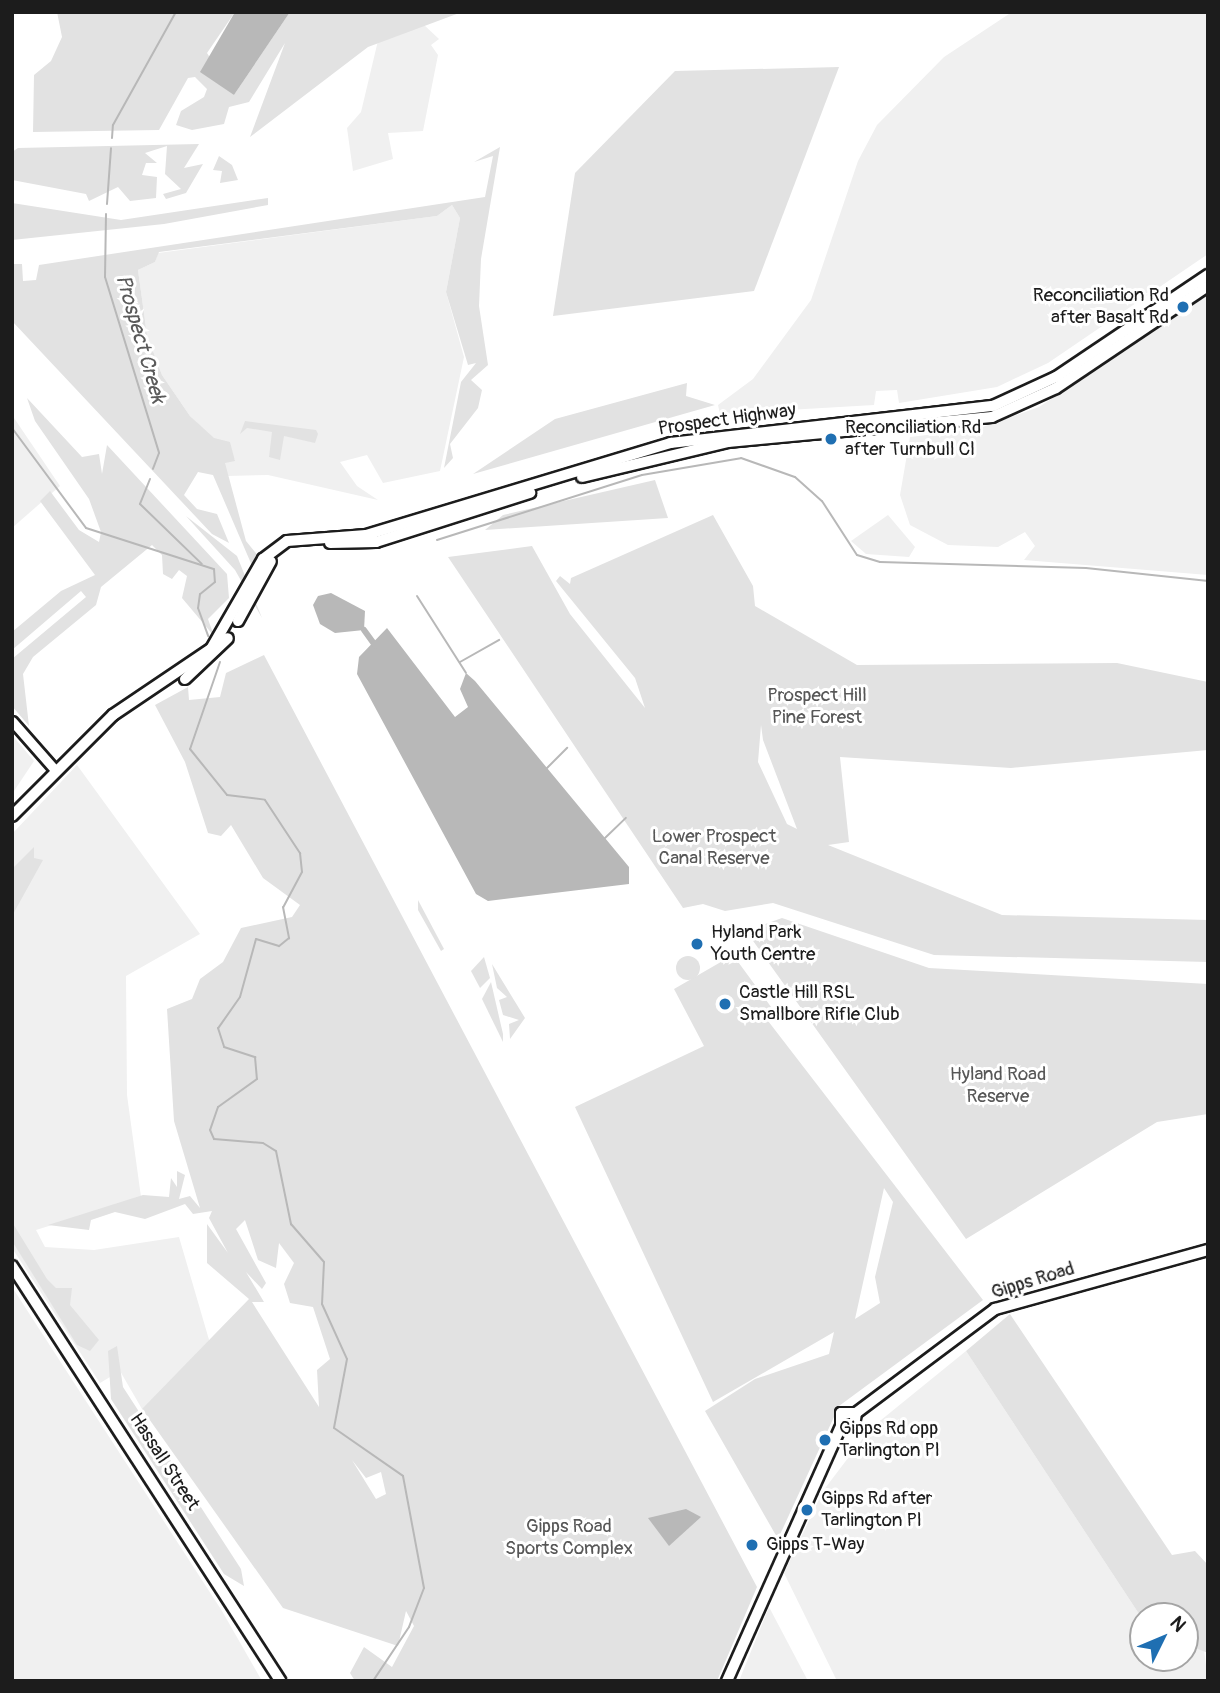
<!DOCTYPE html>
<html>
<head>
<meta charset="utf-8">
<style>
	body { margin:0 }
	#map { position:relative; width:1220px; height:1693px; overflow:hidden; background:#fff; font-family:Pangolin,sans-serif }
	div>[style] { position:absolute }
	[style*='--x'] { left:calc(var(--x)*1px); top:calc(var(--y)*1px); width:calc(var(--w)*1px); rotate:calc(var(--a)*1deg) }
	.built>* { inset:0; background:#f0f0f0 }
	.green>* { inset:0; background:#e2e2e2 }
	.round { border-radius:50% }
	.water>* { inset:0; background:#b8b8b8 }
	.stream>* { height:2px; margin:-1px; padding:0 1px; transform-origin:1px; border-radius:1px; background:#b8b8b8 }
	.canal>* { height:6px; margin:-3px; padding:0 3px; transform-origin:3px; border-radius:3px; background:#b8b8b8 }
	.roads { filter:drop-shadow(2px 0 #1c1c1c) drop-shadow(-2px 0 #1c1c1c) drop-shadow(0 2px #1c1c1c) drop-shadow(0 -2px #1c1c1c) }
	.minor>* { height:9px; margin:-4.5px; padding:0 4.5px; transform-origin:4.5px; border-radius:4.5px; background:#fff }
	.major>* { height:10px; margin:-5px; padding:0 5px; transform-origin:5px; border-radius:5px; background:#fff }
	.dots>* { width:19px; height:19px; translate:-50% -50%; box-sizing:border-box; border:4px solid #fff; border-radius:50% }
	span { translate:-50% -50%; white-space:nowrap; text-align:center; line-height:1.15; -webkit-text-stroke:6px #fff; paint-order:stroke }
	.poi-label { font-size:19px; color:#1c1c1c }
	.right { translate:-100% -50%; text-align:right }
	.left { translate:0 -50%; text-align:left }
	.street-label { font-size:19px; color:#1c1c1c }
	.park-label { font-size:19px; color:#575757 }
	.water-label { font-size:21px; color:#5a5a5a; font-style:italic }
	.frame { position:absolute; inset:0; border:14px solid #1c1c1c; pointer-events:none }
	.north { position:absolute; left:1129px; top:1602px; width:70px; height:70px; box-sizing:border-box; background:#fff; border:2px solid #a4a4a4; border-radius:50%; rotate:47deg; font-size:19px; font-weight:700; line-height:28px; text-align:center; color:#1c1c1c }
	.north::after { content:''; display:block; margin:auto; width:24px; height:32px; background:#1f6fb2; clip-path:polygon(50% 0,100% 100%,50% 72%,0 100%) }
</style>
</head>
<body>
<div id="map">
	<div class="built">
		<div style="clip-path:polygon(1012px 12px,1208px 12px,1208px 254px,1048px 363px,997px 387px,899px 403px,897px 390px,876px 391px,874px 405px,720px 414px,718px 405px,753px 379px,811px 300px,858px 161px,877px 125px,944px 57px)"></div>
		<div style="clip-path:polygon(423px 24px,439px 39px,431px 45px,438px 55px,423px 131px,388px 133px,393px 159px,353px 171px,347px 128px,361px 112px,381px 28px)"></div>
		<div style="clip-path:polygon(452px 205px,460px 218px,446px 292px,464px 357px,440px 471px,383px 483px,367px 455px,340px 462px,357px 486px,378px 500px,268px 475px,227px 476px,224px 462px,235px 460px,190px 416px,162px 375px,147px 335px,138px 270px,155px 262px,158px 253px,437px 216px)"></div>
		<div style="clip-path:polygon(1208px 295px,1208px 575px,1024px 560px,1035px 546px,1025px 532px,998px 547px,948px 545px,910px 525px,900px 495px,910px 437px,977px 429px,1039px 407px)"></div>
		<div style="clip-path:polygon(12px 415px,60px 486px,12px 528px)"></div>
		<div style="clip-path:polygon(888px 515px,915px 547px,909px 557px,866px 554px,851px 541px)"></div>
		<div style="clip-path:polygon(12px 735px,34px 761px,12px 794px)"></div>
		<div style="clip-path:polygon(77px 765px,200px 934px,126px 976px,127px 1095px,141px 1197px,36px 1230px,45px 1247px,94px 1250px,179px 1237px,219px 1374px,142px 1409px,120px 1371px,100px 1383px,12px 1248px,12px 834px)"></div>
		<div style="clip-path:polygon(12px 1287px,222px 1611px,262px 1681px,12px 1681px)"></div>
		<div style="clip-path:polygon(966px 1351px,1143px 1620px,1143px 1658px,1185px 1658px,1185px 1644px,1204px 1649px,1208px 1681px,837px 1681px,784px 1573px,823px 1491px,870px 1429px)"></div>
		<div style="clip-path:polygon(769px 1607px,808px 1681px,739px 1681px)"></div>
	</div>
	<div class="green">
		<div style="clip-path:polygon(57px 12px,235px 12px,207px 53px,234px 95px,290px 12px,462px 12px,368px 47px,250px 137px,285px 43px,249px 102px,229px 107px,224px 124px,192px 130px,176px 125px,181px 111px,204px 97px,207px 89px,195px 77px,188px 78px,159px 130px,33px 132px,34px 75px,51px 61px,62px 37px)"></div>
		<div style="clip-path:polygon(839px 67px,754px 291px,553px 316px,575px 173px,675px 71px)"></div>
		<div style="clip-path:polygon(199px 144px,184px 168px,203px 164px,186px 193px,166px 199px,163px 194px,181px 189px,165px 174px,167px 146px,145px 153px,157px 163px,146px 163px,142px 175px,157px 177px,156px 198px,130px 201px,118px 187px,89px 201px,86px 194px,12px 180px,12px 152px,18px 148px)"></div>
		<div style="clip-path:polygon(500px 147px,481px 259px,479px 306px,488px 365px,471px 380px,482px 390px,478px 408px,450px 444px,453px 458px,444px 468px,461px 382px,476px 363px,468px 365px,446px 292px,460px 218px,452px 205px,437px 216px,159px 252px,155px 262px,138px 270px,147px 335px,162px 375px,190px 416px,214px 438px,230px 442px,235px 461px,225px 463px,246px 541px,260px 558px,253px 568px,213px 475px,198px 472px,184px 495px,197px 509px,217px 514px,229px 543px,212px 534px,12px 321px,12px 264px,22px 264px,23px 281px,36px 280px,39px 265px,485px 197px,493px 156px,474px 162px)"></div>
		<div style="clip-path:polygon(219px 156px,232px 165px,238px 180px,220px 183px,222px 171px,213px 170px)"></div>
		<div style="clip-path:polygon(268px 198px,268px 205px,164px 224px,12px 240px,12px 203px,121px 220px)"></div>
		<div style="clip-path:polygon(687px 383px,686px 396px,715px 405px,473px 474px,555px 419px)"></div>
		<div style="clip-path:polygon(27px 398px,82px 457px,99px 454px,102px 474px,107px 445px,227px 574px,229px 598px,208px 619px,214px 636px,182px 598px,187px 576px,179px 570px,172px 579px,163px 574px,162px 555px,152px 545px,101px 587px,96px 605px,33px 657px,23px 674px,29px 726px,12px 706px,12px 659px,86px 597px,81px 591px,12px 650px,12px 632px,61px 591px,95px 575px,40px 501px,50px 491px,79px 530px,99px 542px,101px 532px,89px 499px,35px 421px)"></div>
		<div style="clip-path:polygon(245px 421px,316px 430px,318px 434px,315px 443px,284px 436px,280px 460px,269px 457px,272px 432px,247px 428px,240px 434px)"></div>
		<div style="clip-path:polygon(655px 480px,668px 518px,485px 530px,503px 515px)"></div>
		<div style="clip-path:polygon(evenodd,713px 515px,753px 586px,755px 606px,857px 665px,1117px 663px,1208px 682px,1208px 750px,1011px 768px,840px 757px,849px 842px,828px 845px,1002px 915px,1208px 920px,1208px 962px,934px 955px,773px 903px,725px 911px,703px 904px,683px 908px,448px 557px,532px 546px,570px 614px,645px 708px,635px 678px,556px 581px,560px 576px,570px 584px,571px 578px,713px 515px,761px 725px,763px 740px,797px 829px,787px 824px,758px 762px,761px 725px)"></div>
		<div style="clip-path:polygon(186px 516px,237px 556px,262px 618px,235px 570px)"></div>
		<div style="clip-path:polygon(evenodd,264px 655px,757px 1587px,717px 1681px,355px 1681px,350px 1673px,364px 1647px,392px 1667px,414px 1626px,406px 1611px,398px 1646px,283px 1608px,142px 1409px,249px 1299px,207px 1263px,207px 1224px,228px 1253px,209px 1218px,212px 1211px,193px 1214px,185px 1204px,145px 1219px,115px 1212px,91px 1220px,89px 1230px,48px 1225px,143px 1195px,169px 1197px,171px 1178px,177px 1187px,177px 1171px,185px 1175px,179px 1199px,190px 1196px,200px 1208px,174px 1121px,167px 1009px,192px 999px,200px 979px,223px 962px,241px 928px,292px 917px,300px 905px,263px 878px,231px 825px,221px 836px,208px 833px,185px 762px,155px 705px,188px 687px,189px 700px,220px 697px,226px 673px,264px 655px,245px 1220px,258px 1260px,276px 1268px,279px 1243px,294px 1263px,284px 1284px,290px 1303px,313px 1307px,330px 1359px,317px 1370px,319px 1407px,252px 1302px,264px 1302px,246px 1272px,262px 1289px,266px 1283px,236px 1229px,245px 1220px,264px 655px,352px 1460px,366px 1478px,381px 1472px,386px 1494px,376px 1499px,352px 1460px)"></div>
		<div style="clip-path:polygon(34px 847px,34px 858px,43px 860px,12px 916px,14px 867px)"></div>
		<div style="clip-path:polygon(418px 900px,444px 949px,441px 951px,418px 910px)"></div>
		<div style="clip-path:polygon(782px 918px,929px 968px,1208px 984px,1208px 1114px,1157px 1122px,966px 1239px,746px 931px)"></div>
		<div style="clip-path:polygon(evenodd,733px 955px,774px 1011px,765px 1017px,983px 1300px,839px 1406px,778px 1539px,705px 1411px,755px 1379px,829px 1354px,834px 1332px,713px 1402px,575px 1107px,704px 1046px,674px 989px,733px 955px,884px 1188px,893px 1202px,875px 1277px,880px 1303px,855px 1319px,884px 1188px)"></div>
		<div class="round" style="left:676px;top:956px;width:24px;height:24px"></div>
		<div style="clip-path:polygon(484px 957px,490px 978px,480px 988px,471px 971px)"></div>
		<div style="clip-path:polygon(492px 964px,525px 1018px,510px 1039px,509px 1024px,519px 1020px,503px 1015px,499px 1000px,507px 997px,497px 988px)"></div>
		<div style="clip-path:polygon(491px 982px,503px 1034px,503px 1042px,482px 999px)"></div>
		<div style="clip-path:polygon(12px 1222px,47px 1279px,56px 1288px,72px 1288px,70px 1305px,99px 1340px,90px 1351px,77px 1345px,12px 1241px)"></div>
		<div style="clip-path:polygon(1010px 1314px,1172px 1555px,1195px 1551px,1208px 1565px,1208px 1653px,1185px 1644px,1185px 1616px,1143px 1620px,966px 1351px)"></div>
		<div style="clip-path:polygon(117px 1346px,123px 1387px,241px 1569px,244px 1586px,224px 1574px,111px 1399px,108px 1351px)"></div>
	</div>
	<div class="water">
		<div style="clip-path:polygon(235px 12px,290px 12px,234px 95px,200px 72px)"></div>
		<div style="clip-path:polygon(331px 593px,365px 611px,364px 630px,335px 633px,320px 624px,313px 605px,318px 596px)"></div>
		<div style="clip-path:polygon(387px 628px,455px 717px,468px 707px,460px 689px,466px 673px,475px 681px,629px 867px,629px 884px,488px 901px,476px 894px,357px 674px,359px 657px)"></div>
		<div style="clip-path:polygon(686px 1509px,701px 1517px,669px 1546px,648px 1518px)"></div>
	</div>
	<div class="stream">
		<div style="--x:112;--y:138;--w:13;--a:-86"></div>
		<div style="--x:113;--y:125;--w:129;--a:-60.9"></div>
		<div style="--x:107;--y:204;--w:56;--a:-85.9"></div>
		<div style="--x:106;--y:214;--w:63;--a:90.9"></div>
		<div style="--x:105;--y:277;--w:184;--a:72.9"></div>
		<div style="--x:159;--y:453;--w:17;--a:111"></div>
		<div style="--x:12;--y:428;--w:124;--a:53.5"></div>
		<div style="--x:86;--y:528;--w:134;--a:17.8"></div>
		<div style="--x:214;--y:569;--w:13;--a:86"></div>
		<div style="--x:215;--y:582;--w:19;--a:141"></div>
		<div style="--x:200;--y:594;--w:14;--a:98"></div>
		<div style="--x:198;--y:608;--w:30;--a:70"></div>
		<div style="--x:150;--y:479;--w:27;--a:112"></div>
		<div style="--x:140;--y:504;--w:86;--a:44.1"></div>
		<div style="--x:437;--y:540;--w:215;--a:-17.6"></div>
		<div style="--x:642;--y:475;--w:100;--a:-9.7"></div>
		<div style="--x:741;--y:458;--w:57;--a:19.4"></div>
		<div style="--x:795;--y:477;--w:36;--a:42"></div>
		<div style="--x:822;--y:501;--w:64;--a:57.1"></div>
		<div style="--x:857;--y:555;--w:24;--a:17"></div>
		<div style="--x:880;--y:562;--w:206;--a:1.7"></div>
		<div style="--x:1086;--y:568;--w:123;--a:6.1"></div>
		<div style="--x:417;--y:596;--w:91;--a:57.5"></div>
		<div style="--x:220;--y:662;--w:92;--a:109"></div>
		<div style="--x:190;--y:749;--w:59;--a:51.2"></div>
		<div style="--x:227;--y:795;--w:38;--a:7"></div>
		<div style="--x:265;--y:800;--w:64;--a:56.6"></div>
		<div style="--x:300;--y:853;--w:19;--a:84"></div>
		<div style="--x:302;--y:872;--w:40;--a:118"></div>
		<div style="--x:283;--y:907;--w:32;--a:79"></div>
		<div style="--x:289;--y:938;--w:13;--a:141"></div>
		<div style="--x:279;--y:946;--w:24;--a:-163"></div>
		<div style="--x:256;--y:939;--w:60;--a:105.4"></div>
		<div style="--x:240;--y:997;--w:38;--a:125"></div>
		<div style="--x:218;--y:1028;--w:20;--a:72"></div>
		<div style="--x:224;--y:1047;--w:33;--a:18"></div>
		<div style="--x:255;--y:1057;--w:22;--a:85"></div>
		<div style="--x:257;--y:1079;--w:48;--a:144.3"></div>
		<div style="--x:218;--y:1107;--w:24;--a:109"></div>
		<div style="--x:210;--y:1130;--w:10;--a:66"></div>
		<div style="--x:214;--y:1139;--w:49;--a:4.7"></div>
		<div style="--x:263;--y:1143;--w:15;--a:32"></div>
		<div style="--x:276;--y:1151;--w:75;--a:78.4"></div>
		<div style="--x:291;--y:1224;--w:50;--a:49"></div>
		<div style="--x:324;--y:1262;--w:42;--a:92.7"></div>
		<div style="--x:322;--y:1304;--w:60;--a:65.6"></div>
		<div style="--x:347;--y:1359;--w:70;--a:100.7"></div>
		<div style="--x:334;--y:1428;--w:84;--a:34.8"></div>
		<div style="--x:403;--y:1476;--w:114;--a:79.4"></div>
		<div style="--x:424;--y:1588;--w:42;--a:111"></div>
		<div style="--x:409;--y:1627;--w:65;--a:123.7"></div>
		<div style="--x:460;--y:662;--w:45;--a:-29.4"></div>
		<div style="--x:546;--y:769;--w:30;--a:-45"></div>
		<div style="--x:605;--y:838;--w:29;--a:-44"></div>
	</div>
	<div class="canal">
		<div style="--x:364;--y:630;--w:19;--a:54"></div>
	</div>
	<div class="roads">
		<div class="minor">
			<div style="--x:12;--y:721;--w:65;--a:48.7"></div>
		</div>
		<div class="major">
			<div style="--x:582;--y:477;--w:150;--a:-13.5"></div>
			<div style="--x:728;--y:442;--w:265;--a:-5.4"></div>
			<div style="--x:992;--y:417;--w:70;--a:-24.4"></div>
			<div style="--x:1056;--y:388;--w:183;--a:-33.9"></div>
			<div style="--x:330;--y:543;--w:46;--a:-1.2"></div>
			<div style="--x:376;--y:542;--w:162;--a:-17.7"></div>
			<div style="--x:238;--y:621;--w:68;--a:-61.2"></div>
			<div style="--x:185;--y:679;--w:59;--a:-43.6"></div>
			<div style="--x:12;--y:816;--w:143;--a:-45"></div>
			<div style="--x:113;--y:715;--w:118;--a:-34"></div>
			<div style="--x:211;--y:649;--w:104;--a:-60"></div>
			<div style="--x:263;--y:559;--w:30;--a:-37"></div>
			<div style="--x:287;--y:541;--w:79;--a:-4.3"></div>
			<div style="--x:366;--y:535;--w:319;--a:-16.8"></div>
			<div style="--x:671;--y:443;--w:324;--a:-6.6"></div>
			<div style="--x:993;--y:406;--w:69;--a:-24.7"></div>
			<div style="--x:1056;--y:377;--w:183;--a:-33.9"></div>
			<div style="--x:12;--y:1266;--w:494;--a:57.1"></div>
			<div style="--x:856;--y:1413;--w:174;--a:-36.8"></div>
			<div style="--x:995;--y:1309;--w:221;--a:-15.5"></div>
			<div style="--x:841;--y:1426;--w:13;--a:-90"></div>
			<div style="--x:841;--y:1413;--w:15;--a:0"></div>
			<div style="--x:841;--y:1426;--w:13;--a:4"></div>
			<div style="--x:854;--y:1427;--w:14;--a:-82"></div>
			<div style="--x:727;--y:1681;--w:279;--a:-65.9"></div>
		</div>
	</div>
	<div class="dots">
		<div style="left:1183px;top:307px;background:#1f6fb2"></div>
		<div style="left:831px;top:439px;background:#1f6fb2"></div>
		<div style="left:697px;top:944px;background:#1f6fb2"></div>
		<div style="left:725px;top:1004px;background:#1f6fb2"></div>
		<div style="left:825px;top:1440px;background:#1f6fb2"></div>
		<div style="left:807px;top:1510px;background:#1f6fb2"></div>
		<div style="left:752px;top:1545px;background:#1f6fb2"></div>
	</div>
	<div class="poi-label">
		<span class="right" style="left:1169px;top:307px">Reconciliation Rd<br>after Basalt Rd</span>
		<span class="left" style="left:845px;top:439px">Reconciliation Rd<br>after Turnbull Cl</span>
		<span class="left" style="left:711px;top:944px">Hyland Park<br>Youth Centre</span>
		<span class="left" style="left:739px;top:1004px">Castle Hill RSL<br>Smallbore Rifle Club</span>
		<span class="left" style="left:839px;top:1440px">Gipps Rd opp<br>Tarlington Pl</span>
		<span class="left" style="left:821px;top:1510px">Gipps Rd after<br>Tarlington Pl</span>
		<span class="left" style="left:766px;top:1545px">Gipps T-Way</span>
	</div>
	<div class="street-label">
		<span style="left:727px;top:420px;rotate:-8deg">Prospect Highway</span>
		<span style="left:1033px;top:1281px;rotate:-17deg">Gipps Road</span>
		<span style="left:164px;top:1462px;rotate:57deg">Hassall Street</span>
	</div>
	<div class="park-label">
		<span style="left:817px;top:707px">Prospect Hill<br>Pine Forest</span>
		<span style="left:714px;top:848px">Lower Prospect<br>Canal Reserve</span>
		<span style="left:998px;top:1086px">Hyland Road<br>Reserve</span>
		<span style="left:569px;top:1538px">Gipps Road<br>Sports Complex</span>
	</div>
	<div class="water-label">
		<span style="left:140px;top:339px;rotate:74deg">Prospect Creek</span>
	</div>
	<div class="frame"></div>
	<div class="north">N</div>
</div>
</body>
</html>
